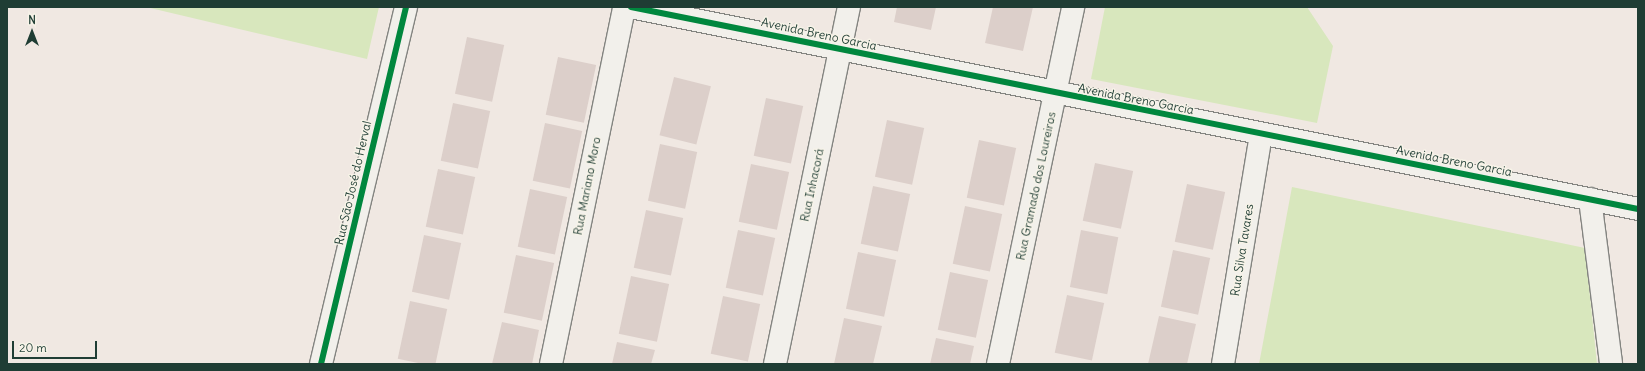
<!DOCTYPE html>
<html>
<head>
<meta charset="utf-8">
<style>
	body { margin:0 }
	#map { position:relative; width:1645px; height:371px; overflow:hidden; background:#f0e8e2; font-family:Delius,sans-serif }
	div>[style] { position:absolute }
	[style*='--x'] { left:calc(var(--x)*1px); top:calc(var(--y)*1px); width:calc(var(--w)*1px); rotate:calc(var(--a)*1deg) }
	.green>* { inset:0; background:#d8e7bd }
	.building>* { inset:0; background:#dccfca; transform-origin:0 0 }
	.roads { filter:drop-shadow(1px 0 #838480) drop-shadow(-1px 0 #838480) drop-shadow(0 1px #838480) drop-shadow(0 -1px #838480) }
	.minor>* { height:22px; margin:-11px; padding:0 11px; transform-origin:11px; border-radius:11px; background:#f2f0eb }
	.cycleway>* { height:6px; margin:-3px; padding:0 3px; transform-origin:3px; border-radius:3px; background:#00873e }
	span { translate:-50% -50%; white-space:nowrap; text-align:center; line-height:1.15; -webkit-text-stroke:3px #f7f3e8; paint-order:stroke }
	.street-label { font-size:12px; color:#1f3d34 }
	.frame { position:absolute; inset:0; border:8px solid #1f3d34; pointer-events:none }
	.north { position:absolute; left:12px; top:12px; width:40px; height:40px; -webkit-text-stroke:3px #f7f3e8; paint-order:stroke; rotate:0deg; font-size:11px; font-weight:700; line-height:16px; text-align:center; color:#1f3d34 }
	.north::after { content:''; display:block; margin:auto; width:14px; height:18px; background:#1f3d34; clip-path:polygon(50% 0,100% 100%,50% 72%,0 100%) }
	.scale { position:absolute; left:12px; top:341px; width:85px; height:18px; box-sizing:border-box; border:2px solid #1f3d34; border-top:0; padding-left:5px; font-size:12px; line-height:14px; white-space:nowrap; color:#1f3d34; -webkit-text-stroke:3px #f7f3e8; paint-order:stroke }
</style>
</head>
<body>
<div id="map">
	<div class="green">
		<div style="clip-path:polygon(146px 7px,379px 7px,367px 59px)"></div>
		<div style="clip-path:polygon(1105px 7px,1307px 7px,1333px 46px,1317px 123px,1091px 79px)"></div>
		<div style="clip-path:polygon(1292px 187px,1585px 248px,1597px 364px,1259px 364px)"></div>
	</div>
	<div class="building">
		<div style="clip-path:polygon(897px 7px,936px 7px,931px 30px,894px 22px)"></div>
		<div style="clip-path:polygon(993px 7px,1033px 7px,1023px 51px,985px 43px)"></div>
		<div style="left:467px;top:37px;width:38px;height:58px;rotate:12deg"></div>
		<div style="left:558px;top:57px;width:39px;height:59px;rotate:12deg"></div>
		<div style="left:674px;top:77px;width:38px;height:60px;rotate:14deg"></div>
		<div style="left:766px;top:98px;width:38px;height:59px;rotate:12deg"></div>
		<div style="left:453px;top:103px;width:38px;height:59px;rotate:12deg"></div>
		<div style="left:887px;top:120px;width:38px;height:58px;rotate:12deg"></div>
		<div style="left:545px;top:123px;width:38px;height:59px;rotate:12deg"></div>
		<div style="left:979px;top:140px;width:38px;height:59px;rotate:12deg"></div>
		<div style="left:660px;top:144px;width:38px;height:58px;rotate:12deg"></div>
		<div style="left:1095px;top:163px;width:39px;height:59px;rotate:12deg"></div>
		<div style="left:751px;top:164px;width:39px;height:59px;rotate:12deg"></div>
		<div style="left:438px;top:169px;width:38px;height:59px;rotate:12deg"></div>
		<div style="left:1187px;top:184px;width:39px;height:59px;rotate:12deg"></div>
		<div style="left:873px;top:186px;width:38px;height:59px;rotate:12deg"></div>
		<div style="left:530px;top:189px;width:38px;height:59px;rotate:12deg"></div>
		<div style="left:965px;top:206px;width:38px;height:59px;rotate:12deg"></div>
		<div style="left:646px;top:210px;width:38px;height:59px;rotate:12deg"></div>
		<div style="left:738px;top:230px;width:38px;height:59px;rotate:12deg"></div>
		<div style="left:1081px;top:230px;width:38px;height:58px;rotate:11deg"></div>
		<div style="left:424px;top:235px;width:38px;height:58px;rotate:12deg"></div>
		<div style="left:1173px;top:250px;width:38px;height:58px;rotate:12deg"></div>
		<div style="left:858px;top:252px;width:39px;height:58px;rotate:12deg"></div>
		<div style="left:516px;top:255px;width:39px;height:59px;rotate:12deg"></div>
		<div style="left:950px;top:272px;width:39px;height:59px;rotate:12deg"></div>
		<div style="left:631px;top:276px;width:39px;height:59px;rotate:12deg"></div>
		<div style="left:1067px;top:295px;width:38px;height:59px;rotate:12deg"></div>
		<div style="left:723px;top:296px;width:38px;height:59px;rotate:12deg"></div>
		<div style="left:410px;top:301px;width:38px;height:59px;rotate:12deg"></div>
		<div style="clip-path:polygon(1159px 316px,1196px 324px,1187px 364px,1148px 364px)"></div>
		<div style="clip-path:polygon(844px 318px,882px 326px,873px 364px,834px 364px)"></div>
		<div style="clip-path:polygon(502px 322px,539px 330px,532px 364px,492px 364px)"></div>
		<div style="clip-path:polygon(936px 338px,974px 346px,970px 364px,930px 364px)"></div>
		<div style="clip-path:polygon(617px 342px,655px 350px,651px 364px,612px 364px)"></div>
	</div>
	<div class="roads">
		<div class="minor">
			<div style="--x:631;--y:7;--w:1027;--a:11.34"></div>
			<div style="--x:1590;--y:199;--w:166;--a:82.7"></div>
			<div style="--x:321;--y:364;--w:367;--a:-76.6"></div>
			<div style="--x:551;--y:364;--w:364;--a:-78.4"></div>
			<div style="--x:775;--y:364;--w:365;--a:-78.3"></div>
			<div style="--x:998;--y:364;--w:365;--a:-78.1"></div>
			<div style="--x:1223;--y:364;--w:232;--a:-80.6"></div>
		</div>
	</div>
	<div class="cycleway">
		<div style="--x:631;--y:7;--w:1027;--a:11.34"></div>
		<div style="--x:321;--y:364;--w:367;--a:-76.6"></div>
	</div>
	<div class="street-label">
		<span style="left:819px;top:34px;rotate:12deg">Avenida Breno Garcia</span>
		<span style="left:1136px;top:99px;rotate:11deg">Avenida Breno Garcia</span>
		<span style="left:1454px;top:161px;rotate:11deg">Avenida Breno Garcia</span>
		<span style="left:353px;top:183px;rotate:-77deg">Rua São José do Herval</span>
		<span style="left:812px;top:185px;rotate:-78deg">Rua Inhacorá</span>
		<span style="left:587px;top:186px;rotate:-79deg">Rua Mariano Moro</span>
		<span style="left:1036px;top:186px;rotate:-78deg">Rua Gramado dos Loureiros</span>
		<span style="left:1242px;top:250px;rotate:-81deg">Rua Silva Tavares</span>
	</div>
	<div class="frame"></div>
	<div class="north">N</div>
	<div class="scale">20 m</div>
</div>
</body>
</html>
